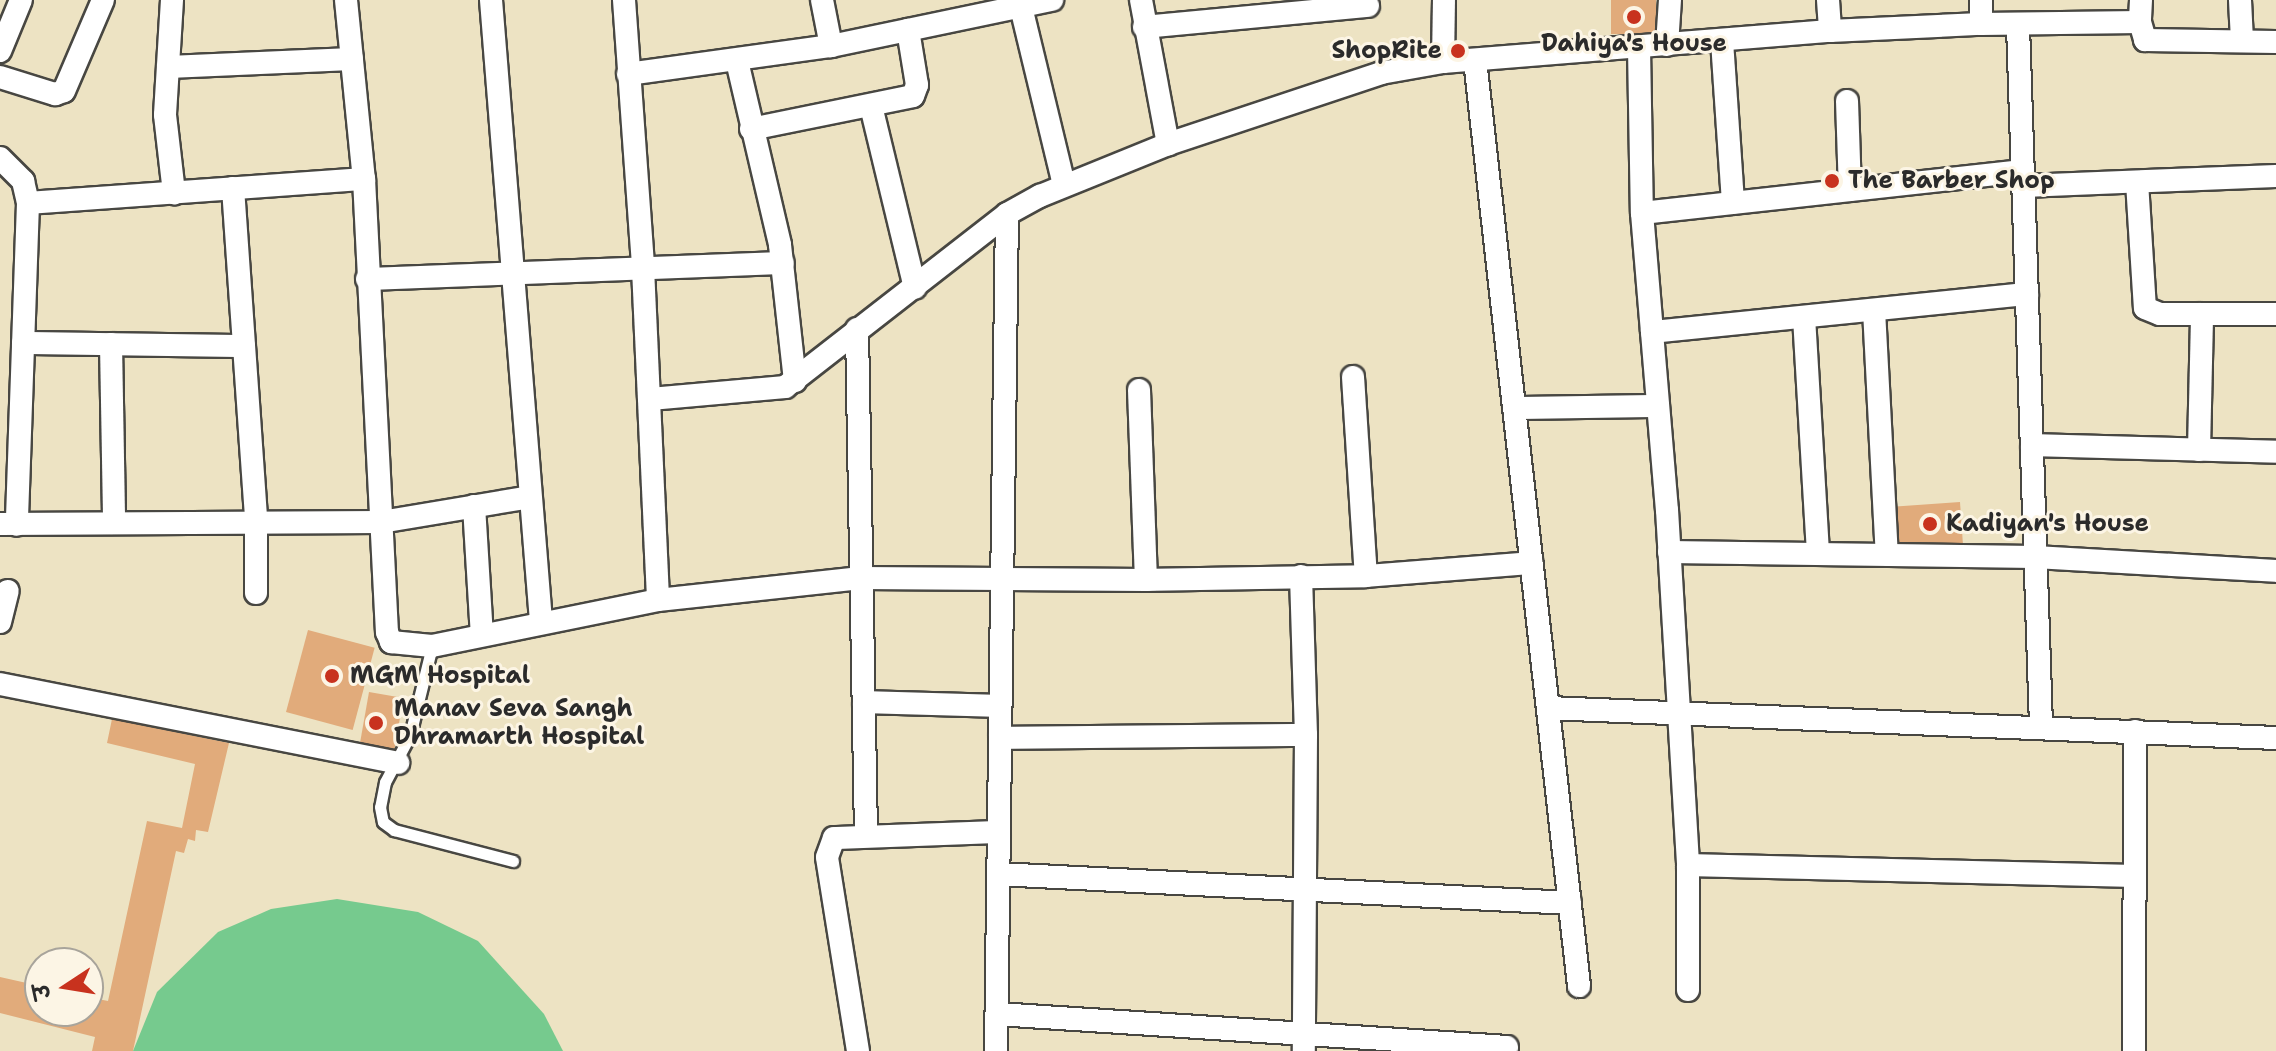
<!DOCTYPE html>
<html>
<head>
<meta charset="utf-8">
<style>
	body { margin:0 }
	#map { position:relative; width:2276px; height:1051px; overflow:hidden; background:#ede3c3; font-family:"Shantell Sans","Playpen Sans Deva",sans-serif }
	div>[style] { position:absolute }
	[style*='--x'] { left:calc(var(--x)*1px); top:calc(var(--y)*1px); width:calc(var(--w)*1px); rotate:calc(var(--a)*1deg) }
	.green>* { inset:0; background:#76ca8e }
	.building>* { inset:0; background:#e1ab7b; transform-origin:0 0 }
	.roads { filter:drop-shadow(2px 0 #484742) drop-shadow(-2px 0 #484742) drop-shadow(0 2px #484742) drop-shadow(0 -2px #484742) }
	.lane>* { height:11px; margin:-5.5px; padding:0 5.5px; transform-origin:5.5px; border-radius:5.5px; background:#fff }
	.street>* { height:22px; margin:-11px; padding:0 11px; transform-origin:11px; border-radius:11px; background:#fff }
	.dots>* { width:22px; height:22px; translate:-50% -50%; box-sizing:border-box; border:4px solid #fcf5e5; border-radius:50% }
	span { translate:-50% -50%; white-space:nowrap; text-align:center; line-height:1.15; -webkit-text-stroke:6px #fcf5e5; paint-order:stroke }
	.poi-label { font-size:24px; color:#2b2b2b; font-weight:700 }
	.right { translate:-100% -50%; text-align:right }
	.left { translate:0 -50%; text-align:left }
	.north { position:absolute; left:24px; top:947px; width:80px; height:80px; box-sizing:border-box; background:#fcf5e5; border:2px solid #a8a49b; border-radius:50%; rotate:258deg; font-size:22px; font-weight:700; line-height:32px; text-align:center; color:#2b2b2b }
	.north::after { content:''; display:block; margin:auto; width:28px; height:36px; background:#c8321e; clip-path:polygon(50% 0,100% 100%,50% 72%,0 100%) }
</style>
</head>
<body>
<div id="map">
	<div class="green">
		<div style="clip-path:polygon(337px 899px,418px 912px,478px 941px,544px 1014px,563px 1051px,133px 1051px,157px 992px,218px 932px,271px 909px)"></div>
	</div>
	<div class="building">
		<div style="left:1611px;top:0;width:45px;height:34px"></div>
		<div style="left:1960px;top:502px;width:43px;height:64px;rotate:86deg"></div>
		<div style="left:308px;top:630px;width:69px;height:85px;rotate:15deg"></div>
		<div style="left:369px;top:692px;width:35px;height:61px;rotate:10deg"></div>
		<div style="clip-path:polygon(112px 719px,229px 743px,208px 832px,196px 830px,195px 841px,188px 839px,184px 853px,176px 851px,133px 1051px,92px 1051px,95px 1037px,0 1013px,0 977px,40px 986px,40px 1011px,88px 1011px,88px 997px,108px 1001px,147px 821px,182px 828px,195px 764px,107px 743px)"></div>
	</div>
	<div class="roads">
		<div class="lane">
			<div style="--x:432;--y:646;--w:92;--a:103.9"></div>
			<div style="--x:410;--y:735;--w:53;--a:118"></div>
			<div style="--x:385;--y:782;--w:25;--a:101"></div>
			<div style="--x:380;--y:807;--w:15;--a:79"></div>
			<div style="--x:383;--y:822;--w:14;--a:36"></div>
			<div style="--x:394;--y:830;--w:123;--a:14.6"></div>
		</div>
		<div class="street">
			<div style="--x:172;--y:0;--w:115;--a:93.5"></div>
			<div style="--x:165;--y:115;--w:79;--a:83.4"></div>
			<div style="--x:346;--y:0;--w:180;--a:84.3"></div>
			<div style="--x:364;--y:179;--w:454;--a:87.1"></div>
			<div style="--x:387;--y:632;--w:11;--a:68"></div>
			<div style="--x:391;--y:642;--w:41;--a:5.6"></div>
			<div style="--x:432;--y:646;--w:231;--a:-11.5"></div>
			<div style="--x:658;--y:600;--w:204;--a:-6.2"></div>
			<div style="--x:861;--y:578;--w:285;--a:0.4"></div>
			<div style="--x:1146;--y:580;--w:220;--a:-1"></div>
			<div style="--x:1366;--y:576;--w:166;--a:-4.5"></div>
			<div style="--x:491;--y:0;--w:624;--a:85.4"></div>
			<div style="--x:624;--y:0;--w:269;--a:85.9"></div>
			<div style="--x:643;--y:268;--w:332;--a:87.4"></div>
			<div style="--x:822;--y:0;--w:47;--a:78.9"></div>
			<div style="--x:1141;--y:0;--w:147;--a:79.4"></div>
			<div style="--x:1828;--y:0;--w:31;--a:86"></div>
			<div style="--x:2141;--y:0;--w:22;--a:93"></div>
			<div style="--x:2140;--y:22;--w:19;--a:74"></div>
			<div style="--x:2145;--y:40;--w:131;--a:0.9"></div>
			<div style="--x:2240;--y:0;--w:41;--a:87.2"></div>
			<div style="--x:1021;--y:7;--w:183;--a:76.4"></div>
			<div style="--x:1981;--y:24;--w:24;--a:-90"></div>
			<div style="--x:2018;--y:25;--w:702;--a:88.12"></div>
			<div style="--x:1144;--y:27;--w:225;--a:-5.4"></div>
			<div style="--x:1722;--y:41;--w:162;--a:86.1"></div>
			<div style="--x:1667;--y:45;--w:45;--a:-86.2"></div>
			<div style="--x:1639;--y:48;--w:165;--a:89"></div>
			<div style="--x:1642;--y:213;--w:298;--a:85.2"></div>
			<div style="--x:1667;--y:510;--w:356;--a:86.6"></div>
			<div style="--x:1688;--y:865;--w:125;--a:90"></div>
			<div style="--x:0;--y:51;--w:55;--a:-67.6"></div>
			<div style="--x:1475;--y:60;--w:932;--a:83.59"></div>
			<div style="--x:737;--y:61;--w:189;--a:76.8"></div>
			<div style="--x:780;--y:245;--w:137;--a:83.7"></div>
			<div style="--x:1443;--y:62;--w:62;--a:-89.1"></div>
			<div style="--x:168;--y:67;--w:184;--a:-2.5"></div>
			<div style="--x:628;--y:74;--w:205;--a:-7.9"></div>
			<div style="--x:831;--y:46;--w:226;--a:-11.8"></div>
			<div style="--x:0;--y:77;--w:58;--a:17.2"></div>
			<div style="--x:55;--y:94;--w:9;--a:-18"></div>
			<div style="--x:64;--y:91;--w:99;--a:-66.8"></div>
			<div style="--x:1847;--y:101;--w:89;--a:88.1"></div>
			<div style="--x:871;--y:106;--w:187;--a:76.4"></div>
			<div style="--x:751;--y:129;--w:165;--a:-11.5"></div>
			<div style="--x:913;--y:96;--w:12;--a:-70"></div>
			<div style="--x:917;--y:85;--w:56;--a:-99.3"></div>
			<div style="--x:0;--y:158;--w:33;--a:45"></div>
			<div style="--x:23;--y:181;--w:23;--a:77"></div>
			<div style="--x:28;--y:203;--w:322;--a:92"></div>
			<div style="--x:2137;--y:182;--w:126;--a:86.4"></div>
			<div style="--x:2145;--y:308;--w:16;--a:22"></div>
			<div style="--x:2160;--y:314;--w:116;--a:0"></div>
			<div style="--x:2024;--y:186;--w:252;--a:-2.3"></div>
			<div style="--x:233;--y:188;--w:334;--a:86"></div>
			<div style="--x:256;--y:521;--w:72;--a:90"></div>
			<div style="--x:28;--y:203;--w:337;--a:-4.1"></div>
			<div style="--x:1642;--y:213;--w:383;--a:-6.3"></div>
			<div style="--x:367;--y:279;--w:416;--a:-2.2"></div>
			<div style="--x:1874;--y:310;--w:245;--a:87"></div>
			<div style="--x:1804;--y:317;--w:237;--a:86.6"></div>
			<div style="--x:857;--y:329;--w:506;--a:88.98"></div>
			<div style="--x:1652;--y:332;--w:377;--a:-5.8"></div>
			<div style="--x:23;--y:343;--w:221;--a:0.8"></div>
			<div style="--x:111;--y:344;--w:179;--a:89"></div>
			<div style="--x:1353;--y:377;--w:199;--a:86.3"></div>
			<div style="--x:1139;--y:390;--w:190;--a:87.9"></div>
			<div style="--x:650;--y:399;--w:136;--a:-5.1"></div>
			<div style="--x:785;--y:387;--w:281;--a:-37.9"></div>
			<div style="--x:1007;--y:214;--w:38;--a:-29"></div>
			<div style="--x:1040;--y:196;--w:138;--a:-22.1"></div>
			<div style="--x:1168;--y:144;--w:225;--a:-18.4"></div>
			<div style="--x:1381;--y:73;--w:63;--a:-10.1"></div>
			<div style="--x:1443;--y:62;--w:388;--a:-4.6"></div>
			<div style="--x:1830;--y:31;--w:151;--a:-2.7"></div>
			<div style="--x:1981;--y:24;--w:159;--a:-0.7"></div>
			<div style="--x:1514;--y:408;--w:144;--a:-0.8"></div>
			<div style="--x:2032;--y:445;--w:244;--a:1.6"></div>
			<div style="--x:2199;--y:450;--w:136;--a:-88.7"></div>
			<div style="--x:474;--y:506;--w:129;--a:86.5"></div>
			<div style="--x:0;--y:524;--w:381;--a:-0.3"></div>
			<div style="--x:381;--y:522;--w:151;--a:-9.5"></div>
			<div style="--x:1669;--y:552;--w:366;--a:0.8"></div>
			<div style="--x:2035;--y:557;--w:241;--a:3.3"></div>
			<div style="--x:1301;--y:576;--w:159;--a:88.2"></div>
			<div style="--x:1306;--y:735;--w:316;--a:90.4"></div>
			<div style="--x:0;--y:622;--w:32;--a:-76"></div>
			<div style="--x:0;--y:684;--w:406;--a:11.2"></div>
			<div style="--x:864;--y:702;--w:136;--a:1.7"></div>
			<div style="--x:1548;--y:708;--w:729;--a:2.36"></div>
			<div style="--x:1000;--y:738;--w:306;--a:-0.6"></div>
			<div style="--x:1688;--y:865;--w:446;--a:1.4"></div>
			<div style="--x:998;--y:874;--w:573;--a:2.9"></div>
			<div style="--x:997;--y:1014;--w:511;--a:3.7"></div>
			<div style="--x:858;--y:1051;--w:196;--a:-99.1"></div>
			<div style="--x:827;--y:857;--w:20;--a:-70"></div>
			<div style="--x:834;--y:838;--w:165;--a:-2.1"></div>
			<div style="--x:996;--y:1051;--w:837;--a:-89.25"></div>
			<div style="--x:2134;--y:1051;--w:320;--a:-89.8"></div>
		</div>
	</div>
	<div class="dots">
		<div style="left:1634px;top:17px;background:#c8321e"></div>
		<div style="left:1458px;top:51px;background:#c8321e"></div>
		<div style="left:1832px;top:181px;background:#c8321e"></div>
		<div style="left:1930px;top:524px;background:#c8321e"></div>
		<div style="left:332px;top:676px;background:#c8321e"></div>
		<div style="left:376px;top:723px;background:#c8321e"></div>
	</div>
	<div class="poi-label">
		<span style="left:1634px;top:44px">Dahiya's House</span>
		<span class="right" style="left:1442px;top:51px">ShopRite</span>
		<span class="left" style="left:1848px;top:181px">The Barber Shop</span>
		<span class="left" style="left:1946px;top:524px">Kadiyan's House</span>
		<span class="left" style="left:350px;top:676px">MGM Hospital</span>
		<span class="left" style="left:394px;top:723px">Manav Seva Sangh<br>Dhramarth Hospital</span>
	</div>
	<div class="north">उ</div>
</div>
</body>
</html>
